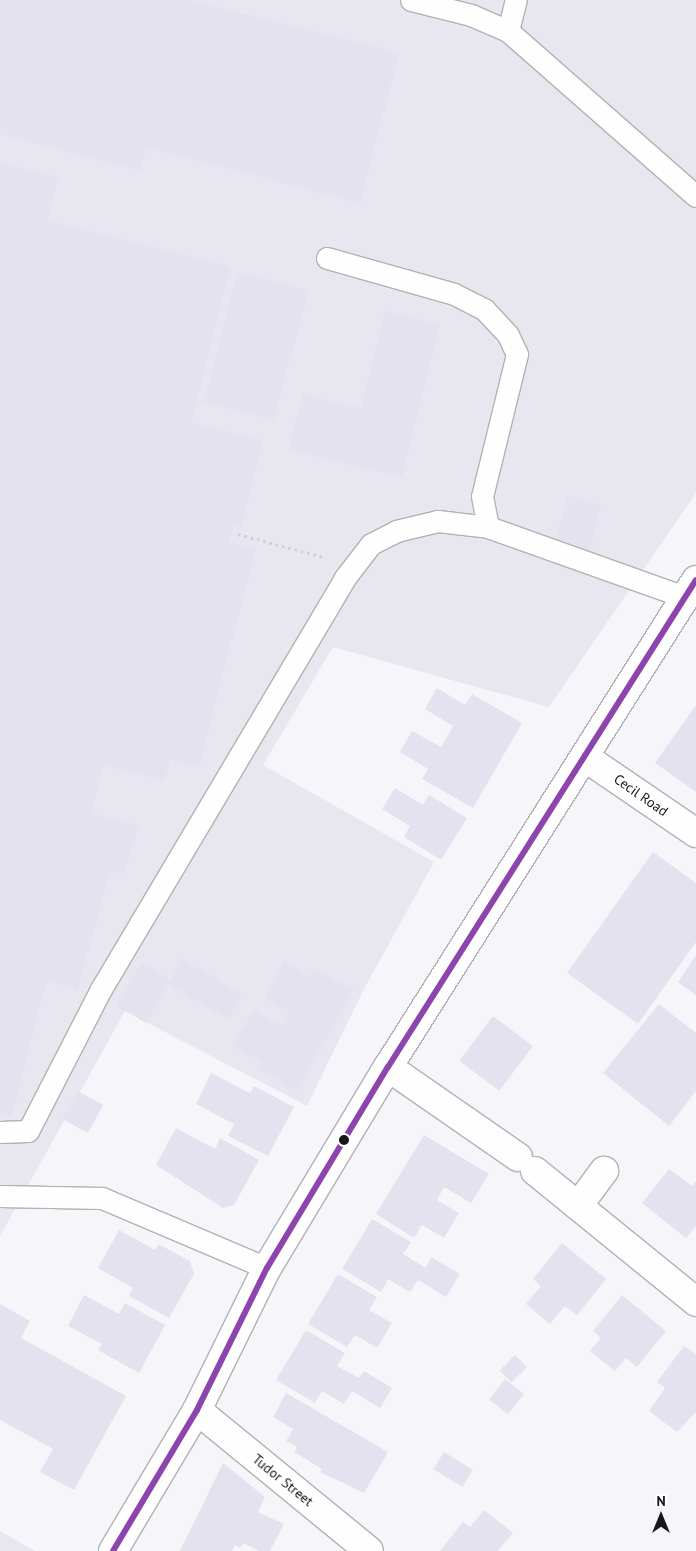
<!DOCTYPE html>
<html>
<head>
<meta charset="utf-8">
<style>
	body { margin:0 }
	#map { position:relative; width:696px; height:1551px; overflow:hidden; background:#f6f5f9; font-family:"PT Sans",sans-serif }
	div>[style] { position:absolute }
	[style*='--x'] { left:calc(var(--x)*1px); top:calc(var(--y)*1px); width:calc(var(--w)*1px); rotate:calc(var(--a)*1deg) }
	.built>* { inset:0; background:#e8e7ef }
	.building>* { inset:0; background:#e5e2f0; transform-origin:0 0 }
	.path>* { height:3px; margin-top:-1.5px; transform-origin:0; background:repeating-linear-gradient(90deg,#d1d0d2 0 2.5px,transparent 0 6.5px) }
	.roads { filter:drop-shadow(1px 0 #b2b1b4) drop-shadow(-1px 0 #b2b1b4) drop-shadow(0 1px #b2b1b4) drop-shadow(0 -1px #b2b1b4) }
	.lane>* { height:21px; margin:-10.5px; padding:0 10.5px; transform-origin:10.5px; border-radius:10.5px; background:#fefefe }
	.street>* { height:28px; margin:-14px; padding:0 14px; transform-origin:14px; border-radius:14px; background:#fefefe }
	.secondary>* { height:28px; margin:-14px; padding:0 14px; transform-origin:14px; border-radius:14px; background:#fefefe }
	.bus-1>* { height:6px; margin:-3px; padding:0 3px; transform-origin:3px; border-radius:3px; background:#8e44ad }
	.dots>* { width:14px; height:14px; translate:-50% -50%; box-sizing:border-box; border:2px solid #fff; border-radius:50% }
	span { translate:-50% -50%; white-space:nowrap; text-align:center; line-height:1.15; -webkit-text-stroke:4px #fff; paint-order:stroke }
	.street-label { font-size:14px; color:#171618 }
	.north { position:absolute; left:636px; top:1491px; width:50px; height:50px; -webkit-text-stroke:4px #fff; paint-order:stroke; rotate:0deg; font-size:14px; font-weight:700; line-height:20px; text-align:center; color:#171618 }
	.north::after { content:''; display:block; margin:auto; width:18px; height:22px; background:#171618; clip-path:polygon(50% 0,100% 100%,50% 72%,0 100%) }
</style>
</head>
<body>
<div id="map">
	<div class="built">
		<div style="clip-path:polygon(0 0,696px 0,696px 493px,549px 707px,333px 647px,263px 765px,434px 862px,365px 987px,307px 1106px,125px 1011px,0 1236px)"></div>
		<div style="clip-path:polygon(0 1531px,35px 1551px,0 1551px)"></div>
	</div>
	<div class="building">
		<div style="clip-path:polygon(0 0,189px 0,399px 53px,361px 203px,147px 148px,141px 171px,0 134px)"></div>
		<div style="clip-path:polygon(0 163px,58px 178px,47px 220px,231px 267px,191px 422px,263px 440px,241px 527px,234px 525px,229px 542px,256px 548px,199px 767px,170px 760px,165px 781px,103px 765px,91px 813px,138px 825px,125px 874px,110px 870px,78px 990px,47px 981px,11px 1117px,0 1114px)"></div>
		<div style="left:238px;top:272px;width:73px;height:134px;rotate:15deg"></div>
		<div style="clip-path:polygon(385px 311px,440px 325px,402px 477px,289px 449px,303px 394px,361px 408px)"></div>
		<div style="left:568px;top:496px;width:35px;height:46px;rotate:15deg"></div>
		<div style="clip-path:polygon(437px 688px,465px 705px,472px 694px,522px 723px,473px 808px,422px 779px,428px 769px,400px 752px,412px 731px,441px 747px,447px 737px,453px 726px,425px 709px)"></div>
		<div style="clip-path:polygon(696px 705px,696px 792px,655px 763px)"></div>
		<div style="clip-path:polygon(395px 788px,423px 805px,429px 795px,467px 818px,441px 860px,404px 837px,410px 826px,382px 809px)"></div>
		<div style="clip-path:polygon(653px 852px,696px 883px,696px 942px,638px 1024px,567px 973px)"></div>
		<div style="clip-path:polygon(696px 955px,696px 995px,678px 982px)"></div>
		<div style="clip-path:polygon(182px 959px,242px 994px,228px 1019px,168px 984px,146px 1023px,117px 1006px,141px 963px,171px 980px)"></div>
		<div style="clip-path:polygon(284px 962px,310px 977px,314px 969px,353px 990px,297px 1091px,258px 1069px,262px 1062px,233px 1046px,254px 1010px,282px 1026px,290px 1012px,264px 998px)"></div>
		<div style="clip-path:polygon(659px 1004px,696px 1033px,696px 1091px,669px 1126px,603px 1073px)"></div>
		<div style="left:493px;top:1016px;width:50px;height:56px;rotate:37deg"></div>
		<div style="clip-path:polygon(211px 1073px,250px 1093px,254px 1086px,294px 1107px,268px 1156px,228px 1136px,234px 1124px,196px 1104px)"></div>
		<div style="left:78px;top:1091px;width:29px;height:32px;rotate:29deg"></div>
		<div style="clip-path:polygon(176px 1128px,215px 1149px,220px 1138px,259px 1160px,234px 1205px,223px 1208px,156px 1165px)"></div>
		<div style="clip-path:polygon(424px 1135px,489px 1174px,471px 1203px,444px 1187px,437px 1200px,459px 1213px,444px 1238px,422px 1225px,414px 1238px,376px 1214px)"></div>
		<div style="clip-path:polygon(669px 1169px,692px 1186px,696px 1181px,696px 1226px,686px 1238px,642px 1203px)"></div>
		<div style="clip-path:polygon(372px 1219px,411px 1242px,403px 1254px,426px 1268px,431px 1257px,460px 1274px,446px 1297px,418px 1280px,410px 1292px,388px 1279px,381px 1292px,342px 1269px)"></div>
		<div style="clip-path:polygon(119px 1230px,155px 1250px,158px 1244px,190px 1261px,194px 1274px,169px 1318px,129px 1296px,133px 1288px,98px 1268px)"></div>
		<div style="clip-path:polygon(562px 1243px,606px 1279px,577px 1315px,565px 1306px,550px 1324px,526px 1304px,541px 1286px,533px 1279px)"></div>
		<div style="clip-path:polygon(338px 1274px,377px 1297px,369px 1310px,392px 1323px,377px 1348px,355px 1335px,347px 1347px,308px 1324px)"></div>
		<div style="clip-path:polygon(84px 1295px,119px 1314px,125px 1303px,165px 1325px,139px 1373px,98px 1350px,102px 1344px,68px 1326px)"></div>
		<div style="clip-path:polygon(622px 1295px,666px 1331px,637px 1367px,626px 1358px,615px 1371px,590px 1351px,601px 1338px,593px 1331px)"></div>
		<div style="clip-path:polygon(0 1304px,30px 1321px,21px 1338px,126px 1396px,74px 1490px,40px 1472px,53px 1449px,0 1420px)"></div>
		<div style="clip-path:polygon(306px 1330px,345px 1353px,337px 1366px,359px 1378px,364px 1371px,392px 1388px,380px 1408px,352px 1391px,344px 1404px,322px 1391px,315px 1403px,276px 1380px)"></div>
		<div style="clip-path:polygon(684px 1346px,696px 1354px,696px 1412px,677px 1432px,649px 1411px,665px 1388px,657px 1382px)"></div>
		<div style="left:515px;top:1355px;width:17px;height:22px;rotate:45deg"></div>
		<div style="left:505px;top:1379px;width:24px;height:26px;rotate:38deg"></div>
		<div style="clip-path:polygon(286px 1393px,388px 1452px,364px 1493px,320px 1472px,322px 1469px,294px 1452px,297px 1447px,286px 1441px,293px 1429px,273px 1417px)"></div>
		<div style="left:444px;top:1452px;width:34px;height:20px;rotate:32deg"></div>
		<div style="clip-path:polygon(223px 1463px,265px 1497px,258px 1512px,284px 1524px,270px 1551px,259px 1551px,243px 1543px,240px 1548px,235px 1545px,232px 1551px,180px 1551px)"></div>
		<div style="clip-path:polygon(484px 1510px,513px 1533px,498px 1551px,440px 1551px,463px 1522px,470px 1527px)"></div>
	</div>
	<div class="path">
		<div style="--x:238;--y:534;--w:88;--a:15.1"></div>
	</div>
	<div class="roads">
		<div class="lane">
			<div style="--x:411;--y:0;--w:62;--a:14"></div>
			<div style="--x:471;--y:15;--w:40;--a:23.4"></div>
			<div style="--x:508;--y:31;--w:250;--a:41.3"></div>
			<div style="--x:508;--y:31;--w:32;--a:-76"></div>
			<div style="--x:327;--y:258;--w:132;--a:15.8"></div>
			<div style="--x:454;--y:294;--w:34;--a:27"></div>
			<div style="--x:484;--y:309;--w:35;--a:47"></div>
			<div style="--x:508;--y:335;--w:21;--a:65"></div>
			<div style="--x:517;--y:354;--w:146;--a:103.8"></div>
			<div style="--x:482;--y:496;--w:32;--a:79"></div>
			<div style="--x:0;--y:1132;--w:28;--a:-2"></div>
			<div style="--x:28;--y:1131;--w:160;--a:-62.8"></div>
			<div style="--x:101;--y:989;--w:477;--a:-59.3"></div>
			<div style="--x:344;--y:579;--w:44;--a:-52.4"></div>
			<div style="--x:371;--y:544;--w:28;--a:-27"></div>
			<div style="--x:396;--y:531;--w:43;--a:-13.4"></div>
			<div style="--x:438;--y:521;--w:50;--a:6.8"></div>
			<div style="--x:488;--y:527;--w:209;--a:19.6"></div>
			<div style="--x:0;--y:1196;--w:102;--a:1.1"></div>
			<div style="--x:102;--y:1198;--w:179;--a:23"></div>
		</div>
		<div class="street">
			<div style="--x:586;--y:758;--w:133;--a:34.3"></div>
			<div style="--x:388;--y:1067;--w:158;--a:34.7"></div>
			<div style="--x:535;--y:1171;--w:208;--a:39.1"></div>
			<div style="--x:578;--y:1206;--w:44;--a:-53.4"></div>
			<div style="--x:197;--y:1410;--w:222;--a:39.3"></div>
		</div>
		<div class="secondary">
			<div style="--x:113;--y:1551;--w:164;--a:-59.2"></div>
			<div style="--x:197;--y:1410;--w:158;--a:-63.8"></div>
			<div style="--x:267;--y:1268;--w:235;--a:-59"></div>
			<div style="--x:388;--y:1067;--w:576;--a:-57.69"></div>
		</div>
	</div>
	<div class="bus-1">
		<div style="--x:113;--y:1551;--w:164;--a:-59.2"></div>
		<div style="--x:197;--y:1410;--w:158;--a:-63.8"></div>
		<div style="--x:267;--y:1268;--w:235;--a:-59"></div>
		<div style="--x:388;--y:1067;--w:576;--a:-57.69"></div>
	</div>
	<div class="dots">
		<div style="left:344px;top:1140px;background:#171618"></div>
	</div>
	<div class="street-label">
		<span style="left:641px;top:795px;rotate:35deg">Cecil Road</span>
		<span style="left:283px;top:1480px;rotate:39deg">Tudor Street</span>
	</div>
	<div class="north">N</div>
</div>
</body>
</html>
